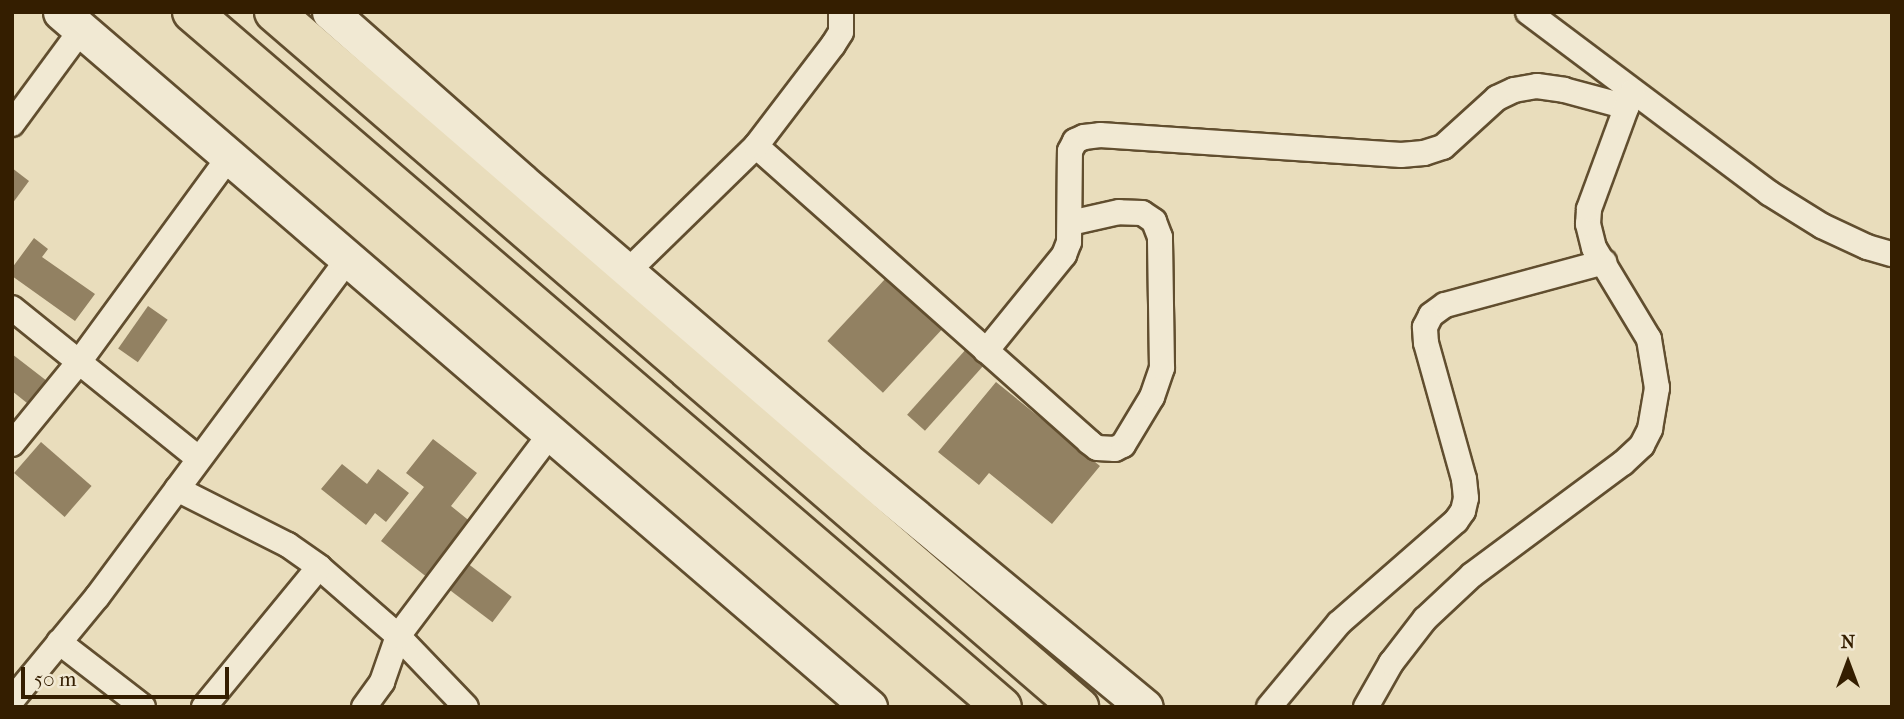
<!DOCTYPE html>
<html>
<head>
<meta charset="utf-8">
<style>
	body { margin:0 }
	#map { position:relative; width:1904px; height:719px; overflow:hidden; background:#e9ddbc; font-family:"IM FELL French Canon",serif }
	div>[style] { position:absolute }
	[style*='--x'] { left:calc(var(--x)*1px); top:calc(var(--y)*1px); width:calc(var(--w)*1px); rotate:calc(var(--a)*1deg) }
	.building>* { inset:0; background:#928162; transform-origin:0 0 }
	.roads { filter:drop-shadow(2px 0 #614e2f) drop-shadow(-2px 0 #614e2f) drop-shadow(0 2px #614e2f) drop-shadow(0 -2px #614e2f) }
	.street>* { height:24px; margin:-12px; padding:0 12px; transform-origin:12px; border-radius:12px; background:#f1e9d3 }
	.secondary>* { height:35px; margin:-17.5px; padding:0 17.5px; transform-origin:17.5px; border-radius:17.5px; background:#f1e9d3 }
	.highway>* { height:38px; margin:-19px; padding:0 19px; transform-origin:19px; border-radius:19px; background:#e9ddbc }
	span { translate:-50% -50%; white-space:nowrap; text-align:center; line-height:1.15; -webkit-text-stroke:5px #f1e9d3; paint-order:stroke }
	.frame { position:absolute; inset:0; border:14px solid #341e00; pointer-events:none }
	.north { position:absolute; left:1813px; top:628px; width:70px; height:70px; -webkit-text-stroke:5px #f1e9d3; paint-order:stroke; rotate:0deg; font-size:19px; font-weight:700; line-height:28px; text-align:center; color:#341e00 }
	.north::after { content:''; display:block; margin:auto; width:24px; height:32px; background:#341e00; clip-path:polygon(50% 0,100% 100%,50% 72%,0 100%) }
	.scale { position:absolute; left:21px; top:667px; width:208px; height:32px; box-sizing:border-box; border:4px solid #341e00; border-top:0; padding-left:9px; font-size:21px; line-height:24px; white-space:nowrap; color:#341e00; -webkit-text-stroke:5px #f1e9d3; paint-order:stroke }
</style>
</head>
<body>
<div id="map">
	<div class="building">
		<div style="clip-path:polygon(12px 168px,29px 181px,12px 204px)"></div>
		<div style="clip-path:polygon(34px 238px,48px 249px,42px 257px,95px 294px,75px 321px,12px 276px,12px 268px)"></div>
		<div style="left:886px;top:278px;width:76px;height:86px;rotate:43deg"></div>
		<div style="left:148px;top:306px;width:24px;height:52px;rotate:35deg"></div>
		<div style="left:968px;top:347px;width:24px;height:91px;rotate:42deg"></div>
		<div style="clip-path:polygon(12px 354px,56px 388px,37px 411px,12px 391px)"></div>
		<div style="clip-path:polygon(996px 382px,1100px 466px,1052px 524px,989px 473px,979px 485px,938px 452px)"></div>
		<div style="clip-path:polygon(433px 439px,477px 473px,451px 506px,472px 523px,428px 578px,381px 541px,424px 487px,406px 473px)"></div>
		<div style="left:41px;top:442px;width:67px;height:41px;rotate:41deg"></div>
		<div style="clip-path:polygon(342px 464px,367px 484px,378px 469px,409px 493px,386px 522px,375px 513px,366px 525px,321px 489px)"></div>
		<div style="left:467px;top:563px;width:56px;height:32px;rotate:37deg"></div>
	</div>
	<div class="roads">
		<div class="street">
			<div style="--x:1528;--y:12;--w:301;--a:36.9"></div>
			<div style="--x:1769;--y:193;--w:62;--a:31.9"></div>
			<div style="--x:1822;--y:226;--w:50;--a:25"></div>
			<div style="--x:1867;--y:247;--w:26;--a:16"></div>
			<div style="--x:12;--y:124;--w:117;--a:-53.7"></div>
			<div style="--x:756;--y:146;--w:446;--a:41.6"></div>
			<div style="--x:1089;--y:442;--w:10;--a:37"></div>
			<div style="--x:1097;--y:448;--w:18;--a:3"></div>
			<div style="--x:1115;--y:449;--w:9;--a:-27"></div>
			<div style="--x:1123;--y:445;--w:56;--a:-58.9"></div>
			<div style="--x:1152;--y:397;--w:31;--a:-71"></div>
			<div style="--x:1162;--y:368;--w:131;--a:-90.9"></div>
			<div style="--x:1160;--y:237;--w:17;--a:-111"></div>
			<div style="--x:1154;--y:221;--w:14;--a:-146"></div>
			<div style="--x:1142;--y:213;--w:23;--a:-178"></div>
			<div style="--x:1119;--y:212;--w:50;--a:167.3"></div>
			<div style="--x:627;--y:272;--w:180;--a:-44.3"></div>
			<div style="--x:756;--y:146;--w:127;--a:-52.7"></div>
			<div style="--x:833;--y:45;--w:15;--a:-58"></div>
			<div style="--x:841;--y:32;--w:20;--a:-90"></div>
			<div style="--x:12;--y:308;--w:240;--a:38.9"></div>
			<div style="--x:986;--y:351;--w:124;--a:-50.9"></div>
			<div style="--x:1064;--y:255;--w:14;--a:-69"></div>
			<div style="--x:1069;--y:242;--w:91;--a:-89.4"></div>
			<div style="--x:1070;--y:151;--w:11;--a:-63"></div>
			<div style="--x:1075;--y:141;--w:10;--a:-24"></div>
			<div style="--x:1084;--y:137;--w:16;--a:-7"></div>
			<div style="--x:1100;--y:135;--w:302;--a:3.8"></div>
			<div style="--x:1401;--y:155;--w:23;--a:-5"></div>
			<div style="--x:1424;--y:153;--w:20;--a:-18"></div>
			<div style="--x:1443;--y:147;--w:73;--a:-42.2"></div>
			<div style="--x:1497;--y:98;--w:19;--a:-25"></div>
			<div style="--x:1514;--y:90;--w:23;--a:-10"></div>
			<div style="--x:1537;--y:86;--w:27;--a:8"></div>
			<div style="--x:1564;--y:90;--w:65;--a:15.1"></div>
			<div style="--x:12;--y:444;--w:106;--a:-50.7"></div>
			<div style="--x:79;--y:362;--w:254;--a:-53.8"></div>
			<div style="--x:177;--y:489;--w:124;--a:26.8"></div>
			<div style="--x:288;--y:545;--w:38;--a:35"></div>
			<div style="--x:319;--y:567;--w:105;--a:41.1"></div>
			<div style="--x:398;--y:636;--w:98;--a:46.2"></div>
			<div style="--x:59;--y:642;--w:106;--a:37.7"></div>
			<div style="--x:12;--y:700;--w:134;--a:-50.5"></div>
			<div style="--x:97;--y:597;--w:421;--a:-53.4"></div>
			<div style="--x:204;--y:707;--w:181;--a:-50.6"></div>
			<div style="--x:364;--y:707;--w:31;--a:-54"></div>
			<div style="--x:382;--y:682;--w:49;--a:-70.8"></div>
			<div style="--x:398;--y:636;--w:254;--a:-53"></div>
			<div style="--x:1269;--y:707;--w:109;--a:-50.2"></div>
			<div style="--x:1339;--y:623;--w:155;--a:-41.1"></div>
			<div style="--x:1456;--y:521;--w:12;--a:-55"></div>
			<div style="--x:1463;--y:511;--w:13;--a:-77"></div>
			<div style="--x:1466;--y:498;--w:19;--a:-96"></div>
			<div style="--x:1464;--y:479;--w:141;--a:-105.6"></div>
			<div style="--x:1426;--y:343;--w:16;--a:-94"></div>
			<div style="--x:1425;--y:327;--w:13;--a:-63"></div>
			<div style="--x:1431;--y:315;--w:17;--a:-36"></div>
			<div style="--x:1445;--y:305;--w:165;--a:-15.1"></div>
			<div style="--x:1366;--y:707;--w:51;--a:-60.4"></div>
			<div style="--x:1391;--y:663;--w:56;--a:-52.3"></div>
			<div style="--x:1425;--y:619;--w:64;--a:-43.1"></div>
			<div style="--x:1472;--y:575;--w:188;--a:-36.6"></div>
			<div style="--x:1623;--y:463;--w:26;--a:-43"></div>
			<div style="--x:1642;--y:445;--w:18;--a:-63"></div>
			<div style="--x:1650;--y:429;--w:42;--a:-80.3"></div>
			<div style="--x:1657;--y:388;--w:50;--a:-99.3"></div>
			<div style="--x:1649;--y:339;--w:106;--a:-121.1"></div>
			<div style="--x:1594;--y:248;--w:25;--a:-104"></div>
			<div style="--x:1588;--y:224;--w:15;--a:-86"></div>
			<div style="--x:1589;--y:209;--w:125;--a:-69.8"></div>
		</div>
		<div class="secondary">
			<div style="--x:61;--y:12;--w:1066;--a:40.7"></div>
			<div style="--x:330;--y:12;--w:255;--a:41.5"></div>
			<div style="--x:521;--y:181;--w:427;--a:40.6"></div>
			<div style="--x:845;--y:459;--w:389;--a:39.6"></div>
		</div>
		<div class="highway">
			<div style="--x:192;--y:12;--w:1067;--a:40.63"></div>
			<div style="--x:274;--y:12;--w:1064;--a:40.81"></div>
		</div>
	</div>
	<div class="frame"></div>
	<div class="north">N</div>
	<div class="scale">50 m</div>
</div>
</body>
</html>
